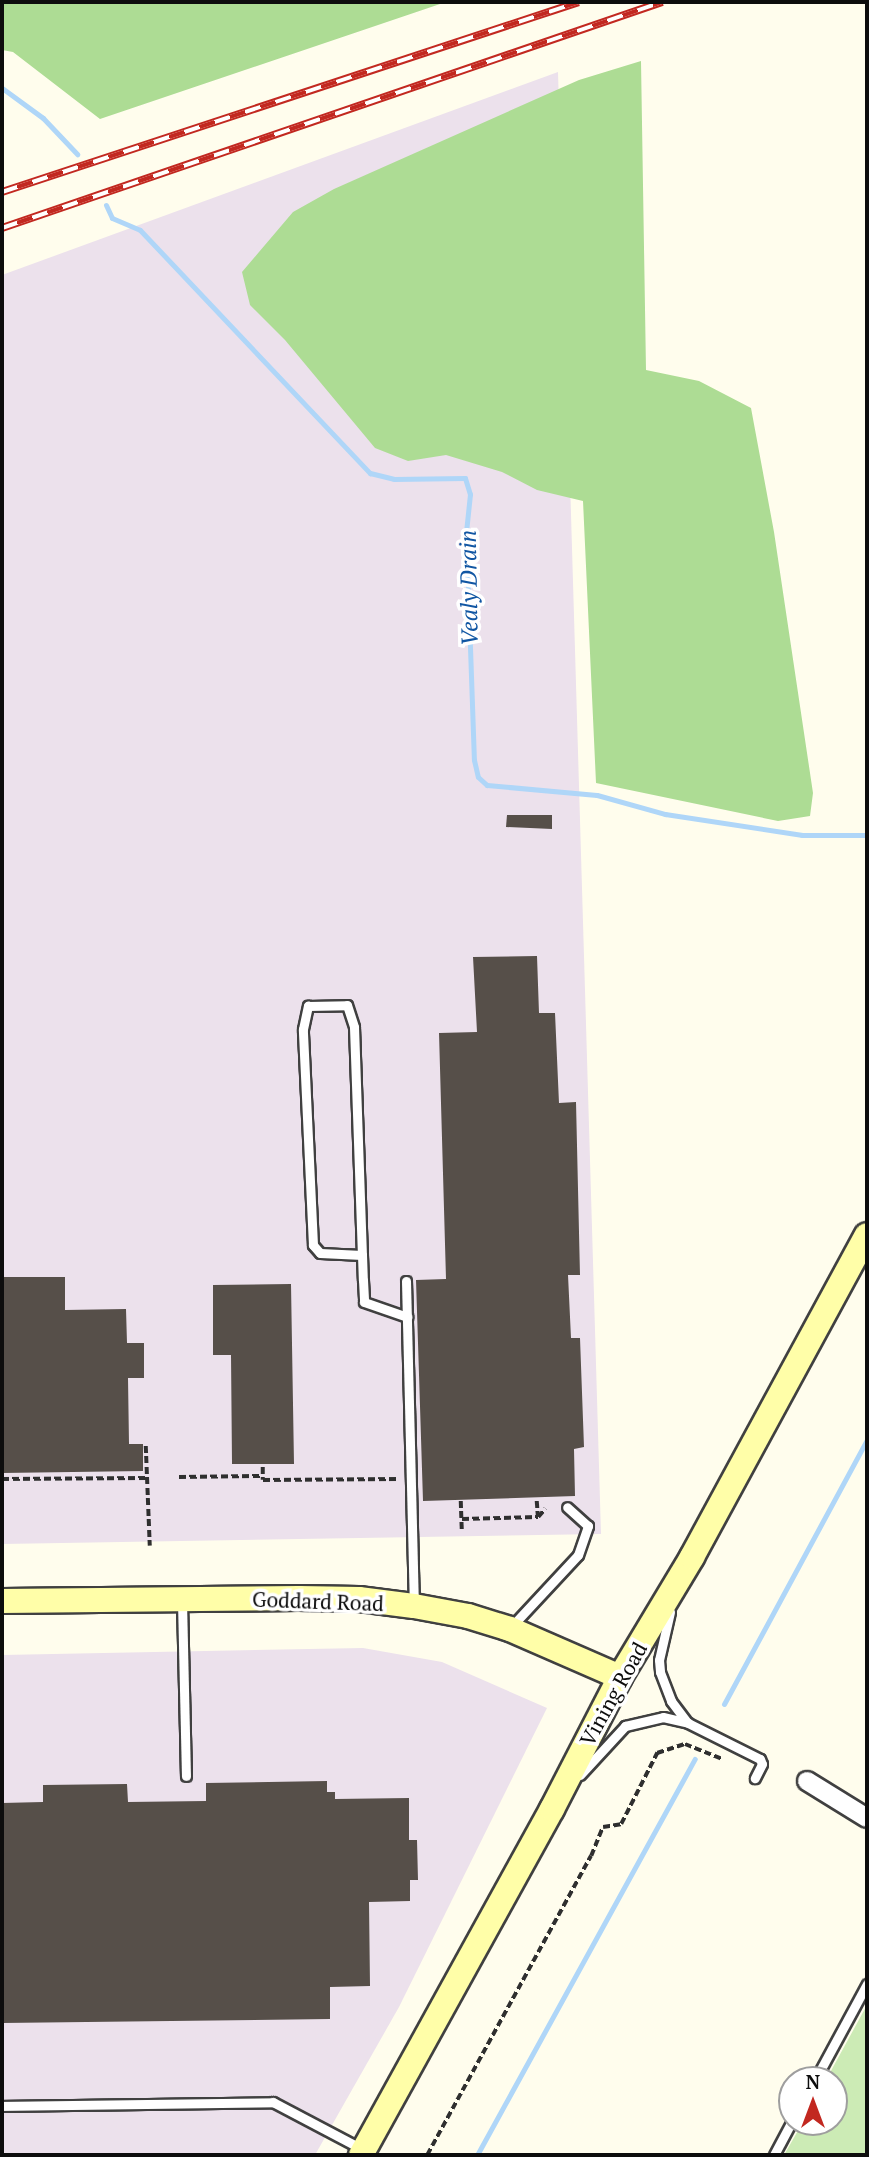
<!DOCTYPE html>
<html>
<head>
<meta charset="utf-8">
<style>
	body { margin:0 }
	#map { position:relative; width:869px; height:2157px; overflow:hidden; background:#fffded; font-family:"PT Serif",serif }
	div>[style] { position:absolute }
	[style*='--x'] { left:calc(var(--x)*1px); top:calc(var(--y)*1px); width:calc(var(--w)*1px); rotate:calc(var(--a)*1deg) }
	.industrial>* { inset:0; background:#ece1ec }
	.green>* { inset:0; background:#ccebb5 }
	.forest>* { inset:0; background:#addc94 }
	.stream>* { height:5px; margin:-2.5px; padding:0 2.5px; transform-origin:2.5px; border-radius:2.5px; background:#afd6f8 }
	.building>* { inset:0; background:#564f49 }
	.path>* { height:3.5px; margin-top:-1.75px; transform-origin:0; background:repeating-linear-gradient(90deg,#2f2f2f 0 7px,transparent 0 10.5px) }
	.roads { filter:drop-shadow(2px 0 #404040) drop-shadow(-2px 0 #404040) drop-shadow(0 2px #404040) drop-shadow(0 -2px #404040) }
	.service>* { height:9px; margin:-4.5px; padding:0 4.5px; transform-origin:4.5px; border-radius:4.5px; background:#fff }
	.minor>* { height:18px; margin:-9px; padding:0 9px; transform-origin:9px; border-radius:9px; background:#fff }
	.secondary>* { height:24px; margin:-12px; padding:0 12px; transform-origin:12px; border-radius:12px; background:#fffea8 }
	.rail>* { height:8px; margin-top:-4px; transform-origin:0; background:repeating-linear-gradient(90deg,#fff 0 16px,#c22820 0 32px); box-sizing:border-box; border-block:2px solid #c22820 }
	span { translate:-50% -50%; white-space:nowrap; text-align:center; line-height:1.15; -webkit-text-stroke:7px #fff; paint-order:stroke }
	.street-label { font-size:21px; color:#0d0d0d }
	.water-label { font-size:23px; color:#1156a3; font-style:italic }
	.frame { position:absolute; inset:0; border:4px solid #0d0d0d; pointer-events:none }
	.north { position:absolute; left:778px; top:2066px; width:70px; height:70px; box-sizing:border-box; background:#fff; border:2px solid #9e9e9e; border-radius:50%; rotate:0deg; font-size:19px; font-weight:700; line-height:28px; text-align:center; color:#0d0d0d }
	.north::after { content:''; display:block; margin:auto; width:24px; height:32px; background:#c22820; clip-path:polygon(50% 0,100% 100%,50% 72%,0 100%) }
</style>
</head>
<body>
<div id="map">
	<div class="industrial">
		<div style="clip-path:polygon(558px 72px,601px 1534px,2px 1544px,2px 275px)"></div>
		<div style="clip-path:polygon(363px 1648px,442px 1662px,547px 1708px,399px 2007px,315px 2155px,2px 2155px,2px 1655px)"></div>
	</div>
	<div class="green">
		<div style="clip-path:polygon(867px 2005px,867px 2155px,784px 2155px,803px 2122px,834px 2122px,834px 2080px,826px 2080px)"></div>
	</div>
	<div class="forest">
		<div style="clip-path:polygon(2px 2px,446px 2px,100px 119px,13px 52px,2px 50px)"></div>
		<div style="clip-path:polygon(641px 61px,646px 370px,699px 381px,751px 408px,774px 532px,813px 793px,810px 816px,778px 821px,596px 783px,583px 501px,537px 490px,502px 472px,446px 455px,408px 461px,375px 448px,285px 340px,250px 305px,242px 272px,293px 212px,334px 189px,579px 80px)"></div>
	</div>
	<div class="stream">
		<div style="--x:2;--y:88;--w:51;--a:36.2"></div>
		<div style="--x:43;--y:118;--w:50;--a:46.6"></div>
		<div style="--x:106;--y:205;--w:14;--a:65"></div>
		<div style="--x:112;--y:218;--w:30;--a:23"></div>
		<div style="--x:140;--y:230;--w:335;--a:46.6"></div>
		<div style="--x:370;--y:473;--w:25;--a:14"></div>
		<div style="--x:394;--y:479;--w:71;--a:-0.8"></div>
		<div style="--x:465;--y:478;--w:17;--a:73"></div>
		<div style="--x:470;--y:494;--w:39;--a:96"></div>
		<div style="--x:466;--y:533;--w:227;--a:88"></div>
		<div style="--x:474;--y:760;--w:17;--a:77"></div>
		<div style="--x:478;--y:777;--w:12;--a:42"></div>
		<div style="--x:487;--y:785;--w:110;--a:5.2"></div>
		<div style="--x:597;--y:795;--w:71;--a:15.6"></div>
		<div style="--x:665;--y:814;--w:139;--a:8.7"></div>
		<div style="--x:802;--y:835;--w:65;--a:0"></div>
		<div style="--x:724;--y:1704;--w:300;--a:-61.6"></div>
		<div style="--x:477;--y:2155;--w:452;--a:-61.2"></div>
	</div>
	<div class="building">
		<div style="clip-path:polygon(507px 815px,552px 815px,552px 829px,506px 827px)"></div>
		<div style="clip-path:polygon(537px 956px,539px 1013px,555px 1013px,559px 1103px,576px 1102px,580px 1275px,568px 1275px,571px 1338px,580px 1338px,584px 1447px,574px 1449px,575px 1496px,423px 1501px,416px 1280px,446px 1279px,439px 1033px,477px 1032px,473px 957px)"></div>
		<div style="clip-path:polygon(2px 1277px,65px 1277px,65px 1310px,126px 1309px,127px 1343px,144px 1343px,144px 1378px,128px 1378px,129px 1444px,143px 1444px,143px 1471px,2px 1473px)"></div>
		<div style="clip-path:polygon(291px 1284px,294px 1464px,232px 1464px,231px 1355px,213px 1355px,213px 1285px)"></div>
		<div style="clip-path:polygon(327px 1781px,327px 1792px,335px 1792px,335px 1799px,409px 1798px,409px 1840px,417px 1840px,418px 1880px,410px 1880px,410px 1901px,369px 1902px,370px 1986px,330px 1987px,330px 2019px,2px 2023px,2px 1803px,43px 1802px,43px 1785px,127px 1784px,128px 1802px,206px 1801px,206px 1783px)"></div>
	</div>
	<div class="path">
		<div style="--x:146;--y:1446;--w:100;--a:87.7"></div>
		<div style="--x:263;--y:1467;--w:13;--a:90"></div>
		<div style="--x:263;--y:1480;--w:136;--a:-0.4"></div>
		<div style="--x:179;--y:1477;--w:84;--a:-0.7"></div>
		<div style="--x:2;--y:1479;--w:145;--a:-0.4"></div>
		<div style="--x:461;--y:1501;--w:31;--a:88"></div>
		<div style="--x:537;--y:1501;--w:16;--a:86"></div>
		<div style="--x:538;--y:1517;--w:11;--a:-49"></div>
		<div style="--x:462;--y:1519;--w:76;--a:-1.5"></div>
		<div style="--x:427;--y:2155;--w:341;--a:-61.3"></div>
		<div style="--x:591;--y:1856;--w:31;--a:-68"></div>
		<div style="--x:603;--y:1827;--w:18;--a:-9"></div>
		<div style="--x:621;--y:1824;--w:80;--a:-63.1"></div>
		<div style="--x:657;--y:1753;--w:29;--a:-18"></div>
		<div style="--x:685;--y:1744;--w:40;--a:22"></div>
	</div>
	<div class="roads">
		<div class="service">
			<div style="--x:362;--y:1255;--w:42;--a:-177.3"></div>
			<div style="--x:320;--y:1253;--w:11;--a:-131"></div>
			<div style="--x:313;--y:1245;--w:216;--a:-92.7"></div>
			<div style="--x:303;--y:1029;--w:24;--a:-78"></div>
			<div style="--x:308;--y:1006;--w:39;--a:-1"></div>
			<div style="--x:347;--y:1005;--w:23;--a:72"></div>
			<div style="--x:354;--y:1027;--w:228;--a:88"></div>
			<div style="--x:362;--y:1255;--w:25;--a:88"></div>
			<div style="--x:363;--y:1280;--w:22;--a:87"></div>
			<div style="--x:364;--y:1302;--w:46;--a:19.2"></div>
			<div style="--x:406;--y:1281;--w:323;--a:88.6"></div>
			<div style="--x:182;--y:1601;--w:175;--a:88.7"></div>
			<div style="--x:670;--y:1612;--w:49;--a:102.9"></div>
			<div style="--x:659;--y:1660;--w:12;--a:85"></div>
			<div style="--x:660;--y:1672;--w:31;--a:69"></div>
			<div style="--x:671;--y:1701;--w:26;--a:53"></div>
			<div style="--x:511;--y:1627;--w:98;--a:-47.1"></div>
			<div style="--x:578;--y:1555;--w:31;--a:-71"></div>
			<div style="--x:588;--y:1526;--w:28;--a:-138"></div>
			<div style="--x:580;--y:1775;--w:67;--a:-47.4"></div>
			<div style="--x:625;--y:1726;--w:39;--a:-13"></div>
			<div style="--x:663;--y:1717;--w:26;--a:13"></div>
			<div style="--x:688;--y:1723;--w:80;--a:26.6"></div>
			<div style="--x:760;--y:1759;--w:5;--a:68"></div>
			<div style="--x:762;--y:1764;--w:16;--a:117"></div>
			<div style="--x:815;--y:2080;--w:109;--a:-61.6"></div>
			<div style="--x:2;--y:2106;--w:271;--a:-0.8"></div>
			<div style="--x:273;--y:2102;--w:101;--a:27.8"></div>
			<div style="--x:774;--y:2155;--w:38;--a:-62"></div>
		</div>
		<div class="minor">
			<div style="--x:807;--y:1781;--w:70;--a:31.7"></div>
		</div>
		<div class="secondary">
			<div style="--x:2;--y:1601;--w:297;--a:-0.6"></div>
			<div style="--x:299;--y:1598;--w:60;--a:1"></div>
			<div style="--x:359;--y:1599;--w:55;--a:7.3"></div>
			<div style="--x:414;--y:1606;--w:55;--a:10.5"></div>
			<div style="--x:468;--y:1616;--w:44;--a:17.2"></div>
			<div style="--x:510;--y:1629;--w:120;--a:23.6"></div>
			<div style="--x:361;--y:2155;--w:395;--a:-61.1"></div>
			<div style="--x:552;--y:1809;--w:148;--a:-62.7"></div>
			<div style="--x:620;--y:1677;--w:140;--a:-59"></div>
			<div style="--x:692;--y:1557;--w:366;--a:-61.5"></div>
		</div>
	</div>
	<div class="rail">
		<div style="--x:2;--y:192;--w:607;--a:-18.23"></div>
		<div style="--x:2;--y:228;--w:698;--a:-18.9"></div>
	</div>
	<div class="street-label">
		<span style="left:318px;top:1601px;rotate:2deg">Goddard Road</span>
		<span style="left:613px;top:1694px;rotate:-61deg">Vining Road</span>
	</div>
	<div class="water-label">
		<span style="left:469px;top:588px;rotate:-91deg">Vealy Drain</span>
	</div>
	<div class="frame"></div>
	<div class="north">N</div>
</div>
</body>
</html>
